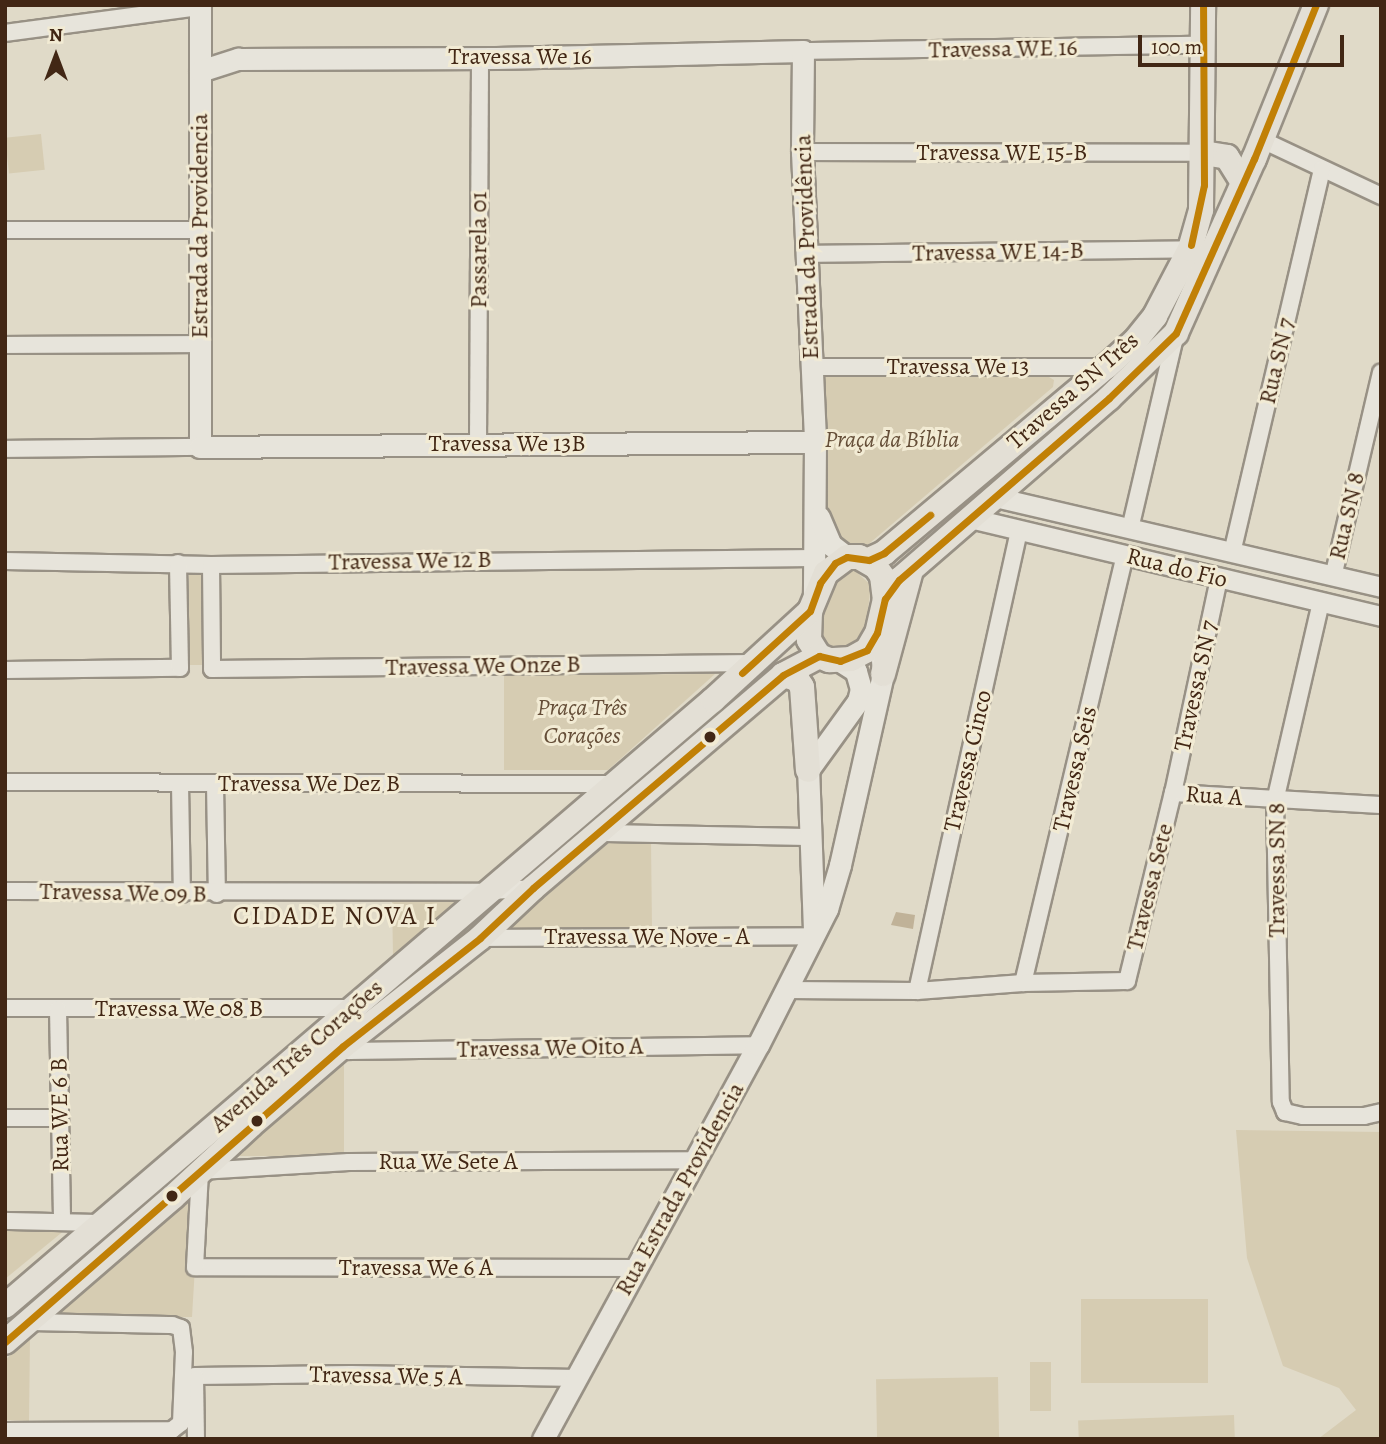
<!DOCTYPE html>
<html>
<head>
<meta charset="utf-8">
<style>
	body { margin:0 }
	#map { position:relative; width:1386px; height:1444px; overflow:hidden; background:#e0dac8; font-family:Alegreya,serif }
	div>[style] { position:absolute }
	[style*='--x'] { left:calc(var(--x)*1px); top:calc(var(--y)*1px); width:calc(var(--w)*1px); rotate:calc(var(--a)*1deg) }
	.green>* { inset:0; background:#d6ccb2; transform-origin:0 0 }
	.water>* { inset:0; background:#c0b298 }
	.roads { filter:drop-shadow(2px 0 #989185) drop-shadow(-2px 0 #989185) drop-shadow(0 2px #989185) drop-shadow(0 -2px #989185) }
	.minor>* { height:16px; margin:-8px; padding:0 8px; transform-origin:8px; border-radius:8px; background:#e7e4db }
	.tertiary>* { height:19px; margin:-9.5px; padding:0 9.5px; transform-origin:9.5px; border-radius:9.5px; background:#e7e4db }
	.secondary>* { height:21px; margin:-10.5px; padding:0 10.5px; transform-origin:10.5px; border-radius:10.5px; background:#e7e4db }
	.primary>* { height:24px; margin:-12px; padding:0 12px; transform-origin:12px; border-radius:12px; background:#e3dfd5 }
	.bus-1>* { height:7px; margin:-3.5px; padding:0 3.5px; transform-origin:3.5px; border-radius:3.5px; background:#c18006 }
	.dots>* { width:19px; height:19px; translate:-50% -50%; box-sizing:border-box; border:4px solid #f2ebd4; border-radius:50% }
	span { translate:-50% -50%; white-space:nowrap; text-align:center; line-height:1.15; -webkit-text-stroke:6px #f2ebd4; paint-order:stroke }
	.street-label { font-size:24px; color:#422715 }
	.park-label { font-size:24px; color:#654e38; font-style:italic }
	.neighbourhood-label { font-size:26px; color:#422715; letter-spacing:2px }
	.frame { position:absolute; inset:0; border:7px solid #422715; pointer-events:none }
	.north { position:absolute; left:21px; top:21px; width:70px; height:70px; -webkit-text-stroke:5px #f2ebd4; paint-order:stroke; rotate:0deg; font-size:19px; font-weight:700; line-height:28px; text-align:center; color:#422715 }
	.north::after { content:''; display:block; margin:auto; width:24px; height:32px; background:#422715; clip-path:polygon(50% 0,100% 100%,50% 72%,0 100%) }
	.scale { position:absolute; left:1138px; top:35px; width:206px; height:32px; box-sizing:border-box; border:4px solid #422715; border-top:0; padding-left:9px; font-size:21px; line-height:24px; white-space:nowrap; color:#422715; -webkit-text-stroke:5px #f2ebd4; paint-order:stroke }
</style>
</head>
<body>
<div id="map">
	<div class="green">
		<div style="left:41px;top:134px;width:36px;height:36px;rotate:84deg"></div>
		<div style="clip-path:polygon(817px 374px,1049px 377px,1054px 380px,1053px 387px,864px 548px,844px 548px,825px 523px,828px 492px,825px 400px,817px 391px)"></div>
		<div style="left:189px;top:568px;width:14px;height:97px"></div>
		<div style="clip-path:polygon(854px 570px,871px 585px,866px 626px,850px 648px,835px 652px,822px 645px,817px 634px,827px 591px,841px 573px)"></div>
		<div style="clip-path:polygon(715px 674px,608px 770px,504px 770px,504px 675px)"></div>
		<div style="clip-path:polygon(598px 840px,651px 840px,652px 927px,499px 930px)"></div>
		<div style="clip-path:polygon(457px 897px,462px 902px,393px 956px,392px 898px)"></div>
		<div style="clip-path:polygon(344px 1062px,344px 1156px,232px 1156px)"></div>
		<div style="clip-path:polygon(1236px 1130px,1381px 1132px,1381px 1439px,1318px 1439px,1356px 1410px,1339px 1388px,1283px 1366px,1247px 1258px)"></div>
		<div style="clip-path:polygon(191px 1195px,195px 1267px,192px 1317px,48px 1318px)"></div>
		<div style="clip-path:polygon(5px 1225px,71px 1225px,5px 1279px)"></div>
		<div style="left:1081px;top:1299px;width:127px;height:84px"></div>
		<div style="clip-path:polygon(30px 1338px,29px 1421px,5px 1420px,5px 1360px)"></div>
		<div style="left:1030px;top:1362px;width:21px;height:49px"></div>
		<div style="left:998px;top:1377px;width:62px;height:122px;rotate:89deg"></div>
		<div style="left:1234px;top:1415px;width:24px;height:156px;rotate:88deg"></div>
	</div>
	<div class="water">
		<div style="clip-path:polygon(896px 912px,915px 915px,913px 929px,891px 925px)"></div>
	</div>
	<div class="roads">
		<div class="minor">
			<div style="--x:5;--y:33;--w:197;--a:-7.6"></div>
			<div style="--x:803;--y:51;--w:400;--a:-0.9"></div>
			<div style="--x:1262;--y:140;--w:132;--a:25.2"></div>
			<div style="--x:802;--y:152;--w:401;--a:0.1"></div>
			<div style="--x:5;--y:230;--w:197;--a:0"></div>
			<div style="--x:806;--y:254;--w:384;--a:-0.7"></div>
			<div style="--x:5;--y:345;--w:196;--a:-0.3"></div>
			<div style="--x:811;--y:367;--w:295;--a:0"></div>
			<div style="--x:478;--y:444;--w:387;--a:-89.7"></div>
			<div style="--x:5;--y:449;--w:195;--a:-0.6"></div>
			<div style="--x:1130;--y:529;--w:197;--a:-76.8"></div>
			<div style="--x:1232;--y:553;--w:394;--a:-76.8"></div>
			<div style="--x:5;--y:561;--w:206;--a:1.1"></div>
			<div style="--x:211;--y:565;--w:603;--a:-0.67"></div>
			<div style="--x:211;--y:565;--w:104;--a:89.4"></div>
			<div style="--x:212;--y:669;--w:541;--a:-0.64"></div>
			<div style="--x:1333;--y:577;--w:210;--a:-76.8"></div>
			<div style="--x:1321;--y:602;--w:204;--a:103"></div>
			<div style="--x:1275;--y:801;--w:301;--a:88.9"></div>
			<div style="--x:1281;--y:1102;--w:11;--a:68"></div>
			<div style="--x:1285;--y:1112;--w:18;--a:13"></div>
			<div style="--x:1303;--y:1116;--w:61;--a:0"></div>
			<div style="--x:1364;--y:1116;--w:17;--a:-13"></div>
			<div style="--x:5;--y:670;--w:175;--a:-0.7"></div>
			<div style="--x:180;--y:668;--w:105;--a:-91.1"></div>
			<div style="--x:5;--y:782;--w:608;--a:0.19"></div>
			<div style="--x:180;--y:784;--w:110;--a:89"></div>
			<div style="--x:215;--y:784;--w:110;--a:89"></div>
			<div style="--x:1173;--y:793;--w:208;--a:3.3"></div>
			<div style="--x:601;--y:833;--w:210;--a:1.1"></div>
			<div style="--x:5;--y:891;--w:474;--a:0.1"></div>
			<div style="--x:479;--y:892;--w:54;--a:-4.2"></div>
			<div style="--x:480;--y:938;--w:334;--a:-0.3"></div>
			<div style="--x:1023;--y:983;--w:440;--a:-76.6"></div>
			<div style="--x:788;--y:990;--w:129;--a:0.4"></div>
			<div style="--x:917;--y:991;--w:106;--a:-4.3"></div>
			<div style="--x:1023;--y:983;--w:104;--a:-1.1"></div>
			<div style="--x:1127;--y:981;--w:194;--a:-76.3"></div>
			<div style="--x:1173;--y:793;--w:220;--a:-77.9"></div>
			<div style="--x:917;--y:991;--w:472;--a:-77.5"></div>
			<div style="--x:5;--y:1008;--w:348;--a:0"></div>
			<div style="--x:58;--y:1009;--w:212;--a:88.9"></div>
			<div style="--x:343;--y:1046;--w:8;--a:40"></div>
			<div style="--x:349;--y:1051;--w:409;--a:-0.8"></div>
			<div style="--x:5;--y:1118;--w:55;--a:0"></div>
			<div style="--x:5;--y:1221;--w:96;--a:1.2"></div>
			<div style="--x:637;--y:1268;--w:442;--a:-179.9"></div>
			<div style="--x:195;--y:1267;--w:96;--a:-87"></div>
			<div style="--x:200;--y:1171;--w:149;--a:-3.5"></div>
			<div style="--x:349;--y:1162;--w:347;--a:-0.3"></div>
			<div style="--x:195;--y:1376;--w:156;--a:-0.7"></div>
			<div style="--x:351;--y:1374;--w:227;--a:1"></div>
			<div style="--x:195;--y:1376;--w:63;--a:89.1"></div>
			<div style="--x:5;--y:1431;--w:167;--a:-0.3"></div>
			<div style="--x:172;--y:1430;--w:11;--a:-38"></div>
			<div style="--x:181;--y:1423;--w:71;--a:-87.6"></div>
			<div style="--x:184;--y:1352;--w:24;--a:-97"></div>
			<div style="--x:181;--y:1328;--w:9;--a:-162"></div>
			<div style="--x:172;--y:1325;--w:144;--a:-178.8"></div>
		</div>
		<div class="tertiary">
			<div style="--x:995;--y:497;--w:396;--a:13.1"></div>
			<div style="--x:974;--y:519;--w:418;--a:13.4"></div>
		</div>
		<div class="secondary">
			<div style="--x:200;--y:5;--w:442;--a:90"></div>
			<div style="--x:200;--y:447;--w:615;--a:-0.47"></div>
			<div style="--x:200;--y:71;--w:40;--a:-18"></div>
			<div style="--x:238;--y:59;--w:258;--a:-0.2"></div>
			<div style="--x:496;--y:58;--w:307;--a:-1.3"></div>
			<div style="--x:803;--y:51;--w:101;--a:90.6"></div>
			<div style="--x:802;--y:152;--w:290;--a:87.4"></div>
			<div style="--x:815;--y:442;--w:153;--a:90.4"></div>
			<div style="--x:819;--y:517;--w:30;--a:67"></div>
			<div style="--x:831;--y:545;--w:20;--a:37"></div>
			<div style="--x:814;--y:930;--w:160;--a:-92.1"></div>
			<div style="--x:808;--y:770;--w:85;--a:-54.1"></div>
			<div style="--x:858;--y:701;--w:12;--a:-76"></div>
			<div style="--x:861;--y:689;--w:19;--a:-106"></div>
			<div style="--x:856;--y:671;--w:19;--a:-148"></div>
			<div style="--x:543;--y:1439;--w:449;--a:-61.4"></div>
			<div style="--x:758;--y:1045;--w:153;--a:-63.1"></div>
			<div style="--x:827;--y:909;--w:46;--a:-73.5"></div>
			<div style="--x:840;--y:865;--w:196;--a:-77.3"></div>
			<div style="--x:883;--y:674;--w:16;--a:-94"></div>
		</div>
		<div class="primary">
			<div style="--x:1203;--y:153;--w:24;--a:9"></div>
			<div style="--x:1227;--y:157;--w:28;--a:58"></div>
			<div style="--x:847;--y:557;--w:12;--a:0"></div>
			<div style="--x:859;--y:557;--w:20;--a:30"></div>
			<div style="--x:876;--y:567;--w:11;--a:56"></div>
			<div style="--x:882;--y:576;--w:23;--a:83"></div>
			<div style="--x:885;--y:599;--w:35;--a:103"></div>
			<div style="--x:877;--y:633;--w:20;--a:120"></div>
			<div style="--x:867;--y:650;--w:18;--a:151"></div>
			<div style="--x:851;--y:659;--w:22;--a:177"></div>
			<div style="--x:829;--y:660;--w:11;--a:-158"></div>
			<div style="--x:819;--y:656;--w:19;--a:-122"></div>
			<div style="--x:809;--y:640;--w:29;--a:-88"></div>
			<div style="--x:810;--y:611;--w:41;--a:-67.2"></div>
			<div style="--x:826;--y:573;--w:26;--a:-37"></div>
			<div style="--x:869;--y:560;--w:17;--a:-25"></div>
			<div style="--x:884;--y:553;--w:290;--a:-40"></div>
			<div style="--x:1106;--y:367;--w:39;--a:-42"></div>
			<div style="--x:1135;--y:341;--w:32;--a:-51"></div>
			<div style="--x:1155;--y:316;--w:76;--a:-62.4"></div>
			<div style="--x:1190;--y:249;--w:41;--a:-74.2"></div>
			<div style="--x:1201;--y:210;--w:205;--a:-89.4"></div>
			<div style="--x:885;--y:599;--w:24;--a:-54"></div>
			<div style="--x:899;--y:580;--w:278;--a:-40.9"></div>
			<div style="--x:1109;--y:398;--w:93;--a:-44.1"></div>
			<div style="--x:1176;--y:333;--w:191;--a:-65.9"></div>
			<div style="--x:1254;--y:159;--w:166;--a:-68.1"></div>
			<div style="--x:883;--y:674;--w:104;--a:-74.9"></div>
			<div style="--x:783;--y:675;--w:15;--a:16"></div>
			<div style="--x:797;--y:679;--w:9;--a:58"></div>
			<div style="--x:802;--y:687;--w:83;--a:85.9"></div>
			<div style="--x:5;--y:1306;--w:932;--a:-40.56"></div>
			<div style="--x:713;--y:700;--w:132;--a:-42.5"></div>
			<div style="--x:5;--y:1342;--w:222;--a:-40.8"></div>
			<div style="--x:173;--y:1197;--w:106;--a:-42.7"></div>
			<div style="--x:251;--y:1125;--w:121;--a:-40.7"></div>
			<div style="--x:343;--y:1046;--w:174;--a:-38.2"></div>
			<div style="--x:480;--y:938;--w:73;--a:-43.3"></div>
			<div style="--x:533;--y:888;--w:328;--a:-40.4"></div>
			<div style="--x:783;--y:675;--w:41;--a:-27.8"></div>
		</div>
	</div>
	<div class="bus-1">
		<div style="--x:1191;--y:245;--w:61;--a:-77.8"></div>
		<div style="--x:1204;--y:185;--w:180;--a:-90.3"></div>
		<div style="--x:742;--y:673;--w:92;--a:-42.4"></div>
		<div style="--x:810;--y:611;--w:30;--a:-70"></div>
		<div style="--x:820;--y:583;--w:25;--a:-53"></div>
		<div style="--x:835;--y:563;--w:13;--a:-27"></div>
		<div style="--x:847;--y:557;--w:22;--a:8"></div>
		<div style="--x:869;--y:560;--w:17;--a:-25"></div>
		<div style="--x:884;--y:553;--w:60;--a:-39.6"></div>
		<div style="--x:5;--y:1342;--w:449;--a:-41.2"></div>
		<div style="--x:343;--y:1046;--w:174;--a:-38.2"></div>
		<div style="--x:480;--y:938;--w:73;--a:-43.3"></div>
		<div style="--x:533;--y:888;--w:328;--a:-40.4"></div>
		<div style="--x:783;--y:675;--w:41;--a:-27.8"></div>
		<div style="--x:819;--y:656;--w:22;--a:13"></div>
		<div style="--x:840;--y:661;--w:29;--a:-22"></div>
		<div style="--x:867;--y:650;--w:20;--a:-60"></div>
		<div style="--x:877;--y:633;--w:35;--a:-77"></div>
		<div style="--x:885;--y:599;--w:24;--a:-54"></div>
		<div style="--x:899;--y:580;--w:278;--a:-40.9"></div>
		<div style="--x:1109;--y:398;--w:93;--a:-44.1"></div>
		<div style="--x:1176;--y:333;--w:191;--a:-65.9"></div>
		<div style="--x:1254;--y:159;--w:166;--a:-68.1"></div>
	</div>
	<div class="dots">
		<div style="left:710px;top:737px;background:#422715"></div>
		<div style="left:257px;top:1121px;background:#422715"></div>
		<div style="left:172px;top:1196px;background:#422715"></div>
	</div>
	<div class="street-label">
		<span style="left:1003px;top:49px;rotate:-1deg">Travessa WE 16</span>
		<span style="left:520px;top:57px">Travessa We 16</span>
		<span style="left:1002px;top:153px">Travessa WE 15-B</span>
		<span style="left:200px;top:226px;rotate:-90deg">Estrada da Providencia</span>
		<span style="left:807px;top:247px;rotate:-92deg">Estrada da Providência</span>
		<span style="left:479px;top:250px;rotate:-90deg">Passarela 01</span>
		<span style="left:998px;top:252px;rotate:-1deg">Travessa WE 14-B</span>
		<span style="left:1277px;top:361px;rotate:-77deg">Rua SN 7</span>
		<span style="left:958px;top:367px">Travessa We 13</span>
		<span style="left:1073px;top:391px;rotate:-41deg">Travessa SN Três</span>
		<span style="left:507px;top:444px">Travessa We 13B</span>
		<span style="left:1347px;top:516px;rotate:-77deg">Rua SN 8</span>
		<span style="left:410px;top:561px;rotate:-1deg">Travessa We 12 B</span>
		<span style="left:1177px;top:568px;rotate:14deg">Rua do Fio</span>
		<span style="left:483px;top:666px;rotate:-1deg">Travessa We Onze B</span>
		<span style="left:1196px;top:686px;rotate:-78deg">Travessa SN 7</span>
		<span style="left:968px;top:761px;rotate:-77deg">Travessa Cinco</span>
		<span style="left:1075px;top:769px;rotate:-77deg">Travessa Seis</span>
		<span style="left:309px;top:784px">Travessa We Dez B</span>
		<span style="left:1214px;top:796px;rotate:4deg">Rua A</span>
		<span style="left:1277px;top:870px;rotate:-90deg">Travessa SN 8</span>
		<span style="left:1150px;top:887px;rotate:-76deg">Travessa Sete</span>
		<span style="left:123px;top:893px;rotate:1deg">Travessa We 09 B</span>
		<span style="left:647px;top:937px">Travessa We Nove - A</span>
		<span style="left:179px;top:1009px">Travessa We 08 B</span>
		<span style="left:550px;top:1048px;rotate:-1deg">Travessa We Oito A</span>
		<span style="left:297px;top:1056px;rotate:-41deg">Avenida Três Corações</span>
		<span style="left:60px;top:1115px;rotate:-91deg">Rua WE 6 B</span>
		<span style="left:448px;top:1162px">Rua We Sete A</span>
		<span style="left:680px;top:1189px;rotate:-61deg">Rua Estrada Providencia</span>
		<span style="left:416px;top:1268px">Travessa We 6 A</span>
		<span style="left:386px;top:1376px;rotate:1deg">Travessa We 5 A</span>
	</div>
	<div class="park-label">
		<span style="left:892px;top:440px">Praça da Bíblia</span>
		<span style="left:582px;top:722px">Praça Três<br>Corações</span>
	</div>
	<div class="neighbourhood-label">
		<span style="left:335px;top:916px">CIDADE NOVA I</span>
	</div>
	<div class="frame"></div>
	<div class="north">N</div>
	<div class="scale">100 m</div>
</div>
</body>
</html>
